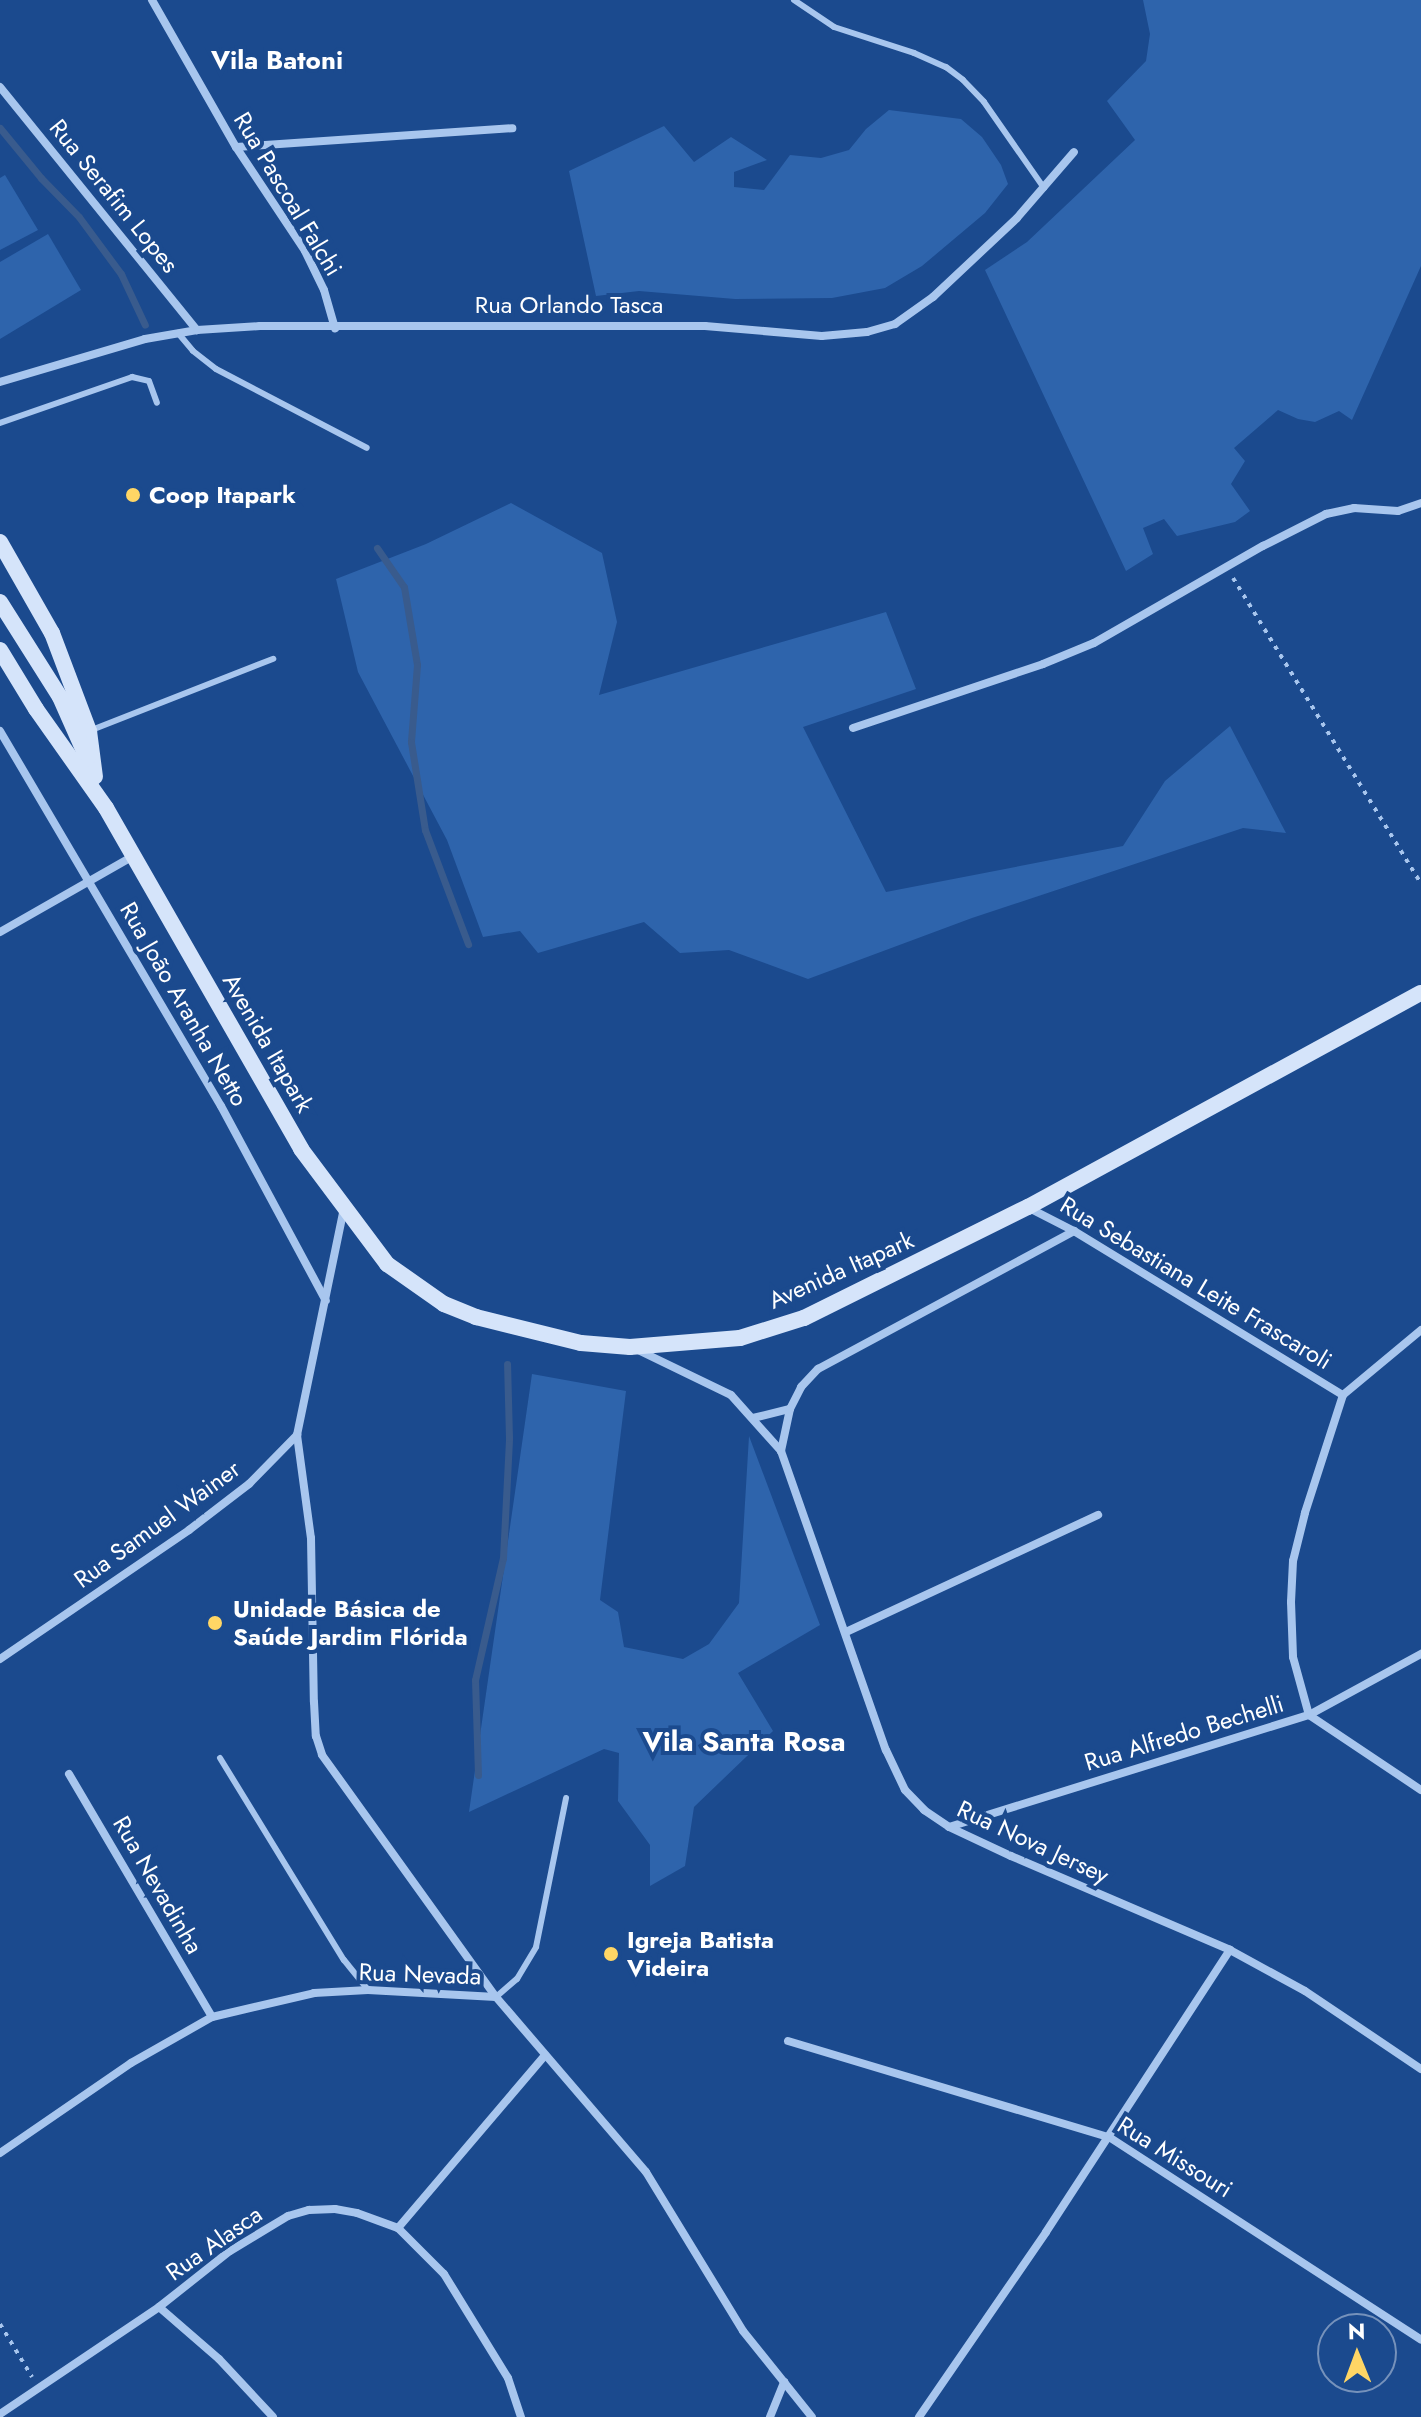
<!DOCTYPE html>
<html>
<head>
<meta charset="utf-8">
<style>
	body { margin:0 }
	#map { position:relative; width:1421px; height:2417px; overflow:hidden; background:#1b4a8e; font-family:Jost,sans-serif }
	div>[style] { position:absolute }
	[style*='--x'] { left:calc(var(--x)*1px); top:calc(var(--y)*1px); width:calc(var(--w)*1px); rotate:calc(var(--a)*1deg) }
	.green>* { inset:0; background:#2e64ac }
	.stream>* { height:7px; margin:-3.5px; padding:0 3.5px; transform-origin:3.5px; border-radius:3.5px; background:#395b8d }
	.path>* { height:4px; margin-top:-2px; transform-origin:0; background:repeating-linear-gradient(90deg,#a8c6ee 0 4px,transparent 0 10px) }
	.lane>* { height:6px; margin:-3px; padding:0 3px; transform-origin:3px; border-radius:3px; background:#a8c6ee }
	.street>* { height:8px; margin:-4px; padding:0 4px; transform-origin:4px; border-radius:4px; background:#a8c6ee }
	.secondary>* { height:16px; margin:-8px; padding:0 8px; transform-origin:8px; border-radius:8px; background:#d5e4fa }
	.dots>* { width:22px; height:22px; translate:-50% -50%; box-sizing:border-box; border:4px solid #1b4a8e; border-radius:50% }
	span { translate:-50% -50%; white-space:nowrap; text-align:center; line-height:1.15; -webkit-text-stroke:8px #1b4a8e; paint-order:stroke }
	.street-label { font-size:24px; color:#fff }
	.poi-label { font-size:24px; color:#fff; font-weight:700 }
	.left { translate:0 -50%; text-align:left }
	.neighbourhood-label { font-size:26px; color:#fff; font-weight:700 }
	.quarter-label { font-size:28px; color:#fff; font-weight:700 }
	.north { position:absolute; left:1317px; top:2313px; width:80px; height:80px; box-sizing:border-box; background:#1b4a8e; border:2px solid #7692bb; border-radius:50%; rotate:359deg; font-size:22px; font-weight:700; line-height:32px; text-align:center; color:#fff }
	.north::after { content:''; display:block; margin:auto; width:28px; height:36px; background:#ffd665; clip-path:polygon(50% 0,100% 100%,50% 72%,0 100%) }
</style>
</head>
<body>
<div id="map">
	<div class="green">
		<div style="clip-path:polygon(1143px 0,1421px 0,1421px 266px,1352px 420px,1339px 411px,1315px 422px,1298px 419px,1278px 410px,1234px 448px,1245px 461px,1231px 484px,1250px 511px,1235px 522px,1177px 536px,1164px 519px,1143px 528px,1153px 554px,1126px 571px,985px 270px,1027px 242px,1135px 140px,1107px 101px,1146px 61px,1150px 34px)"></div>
		<div style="clip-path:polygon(889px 110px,961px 119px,982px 137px,1001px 165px,1008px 184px,985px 213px,922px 266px,885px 288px,832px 298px,735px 299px,639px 291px,596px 296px,569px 171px,664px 126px,694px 162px,731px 137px,767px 160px,734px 172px,734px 187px,764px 190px,790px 155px,821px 158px,849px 150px,866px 129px)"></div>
		<div style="clip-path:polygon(5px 175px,38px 230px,0 250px,0 178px)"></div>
		<div style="clip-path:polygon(48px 234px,81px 290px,0 339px,0 262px)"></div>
		<div style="clip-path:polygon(511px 503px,602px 553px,617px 622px,599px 695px,886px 612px,916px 689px,803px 727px,886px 892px,1123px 846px,1165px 781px,1230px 726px,1286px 833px,1243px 828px,972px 918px,808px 979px,729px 950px,680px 953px,644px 922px,538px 953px,520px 931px,483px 937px,447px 840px,358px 672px,336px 579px,426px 544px)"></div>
		<div style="clip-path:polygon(532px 1374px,626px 1391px,600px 1600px,618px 1612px,624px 1647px,683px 1659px,709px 1644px,739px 1603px,749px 1436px,820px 1625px,738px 1673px,773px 1731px,694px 1807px,685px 1866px,650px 1886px,650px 1845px,618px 1801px,619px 1753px,604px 1749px,469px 1812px)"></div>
	</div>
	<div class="stream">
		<div style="--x:0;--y:128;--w:65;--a:50.6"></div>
		<div style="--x:41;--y:178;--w:54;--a:45.7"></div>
		<div style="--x:79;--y:217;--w:71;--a:53.6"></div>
		<div style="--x:121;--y:274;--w:56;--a:64.8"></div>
		<div style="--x:377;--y:548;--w:47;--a:55.3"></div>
		<div style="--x:404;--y:587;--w:79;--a:80.5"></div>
		<div style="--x:417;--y:665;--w:77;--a:94.5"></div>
		<div style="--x:411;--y:742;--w:89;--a:81"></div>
		<div style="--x:425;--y:830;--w:122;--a:69.3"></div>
		<div style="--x:478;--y:1775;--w:95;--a:-91.8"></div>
		<div style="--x:475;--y:1680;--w:125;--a:-77.1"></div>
		<div style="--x:503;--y:1558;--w:120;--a:-87.1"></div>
		<div style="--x:509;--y:1438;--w:74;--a:-91.5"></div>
	</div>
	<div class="path">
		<div style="--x:1233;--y:578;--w:359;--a:58.4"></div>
		<div style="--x:0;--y:2324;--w:62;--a:58.9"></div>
	</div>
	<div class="lane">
		<div style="--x:794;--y:0;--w:48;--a:34"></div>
		<div style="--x:834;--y:27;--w:84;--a:18"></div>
		<div style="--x:914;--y:53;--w:35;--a:24"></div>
		<div style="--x:946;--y:67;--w:21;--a:37"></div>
		<div style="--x:963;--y:80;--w:30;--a:46"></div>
		<div style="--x:984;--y:102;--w:105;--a:55.1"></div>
		<div style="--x:178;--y:333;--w:23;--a:50"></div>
		<div style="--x:193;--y:351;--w:29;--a:38"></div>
		<div style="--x:216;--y:369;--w:170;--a:27.6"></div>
		<div style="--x:0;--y:423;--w:140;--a:-19.2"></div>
		<div style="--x:132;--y:377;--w:17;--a:13"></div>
		<div style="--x:149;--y:381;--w:23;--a:70"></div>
		<div style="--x:89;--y:731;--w:198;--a:-21.4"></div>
		<div style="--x:220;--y:1758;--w:237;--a:58.5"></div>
		<div style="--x:344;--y:1960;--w:38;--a:51"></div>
		<div style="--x:496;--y:1997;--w:28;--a:-41"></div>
		<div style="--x:517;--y:1979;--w:37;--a:-59"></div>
		<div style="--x:536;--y:1947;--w:152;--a:-78.6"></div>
	</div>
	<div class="street">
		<div style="--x:152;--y:0;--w:169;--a:60.3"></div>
		<div style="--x:236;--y:147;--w:125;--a:56.4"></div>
		<div style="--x:305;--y:251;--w:43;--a:64"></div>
		<div style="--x:324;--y:290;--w:40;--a:74"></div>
		<div style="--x:0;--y:87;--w:313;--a:51"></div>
		<div style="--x:236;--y:147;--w:277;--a:-3.9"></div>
		<div style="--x:0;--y:382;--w:151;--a:-16.5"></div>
		<div style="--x:145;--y:339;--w:53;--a:-9.8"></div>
		<div style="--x:197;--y:330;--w:63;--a:-3.6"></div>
		<div style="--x:260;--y:326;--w:445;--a:0"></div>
		<div style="--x:705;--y:326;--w:117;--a:4.9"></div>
		<div style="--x:822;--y:336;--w:45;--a:-5.1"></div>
		<div style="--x:867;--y:332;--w:29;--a:-16"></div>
		<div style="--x:895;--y:324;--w:47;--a:-35.4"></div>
		<div style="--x:933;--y:297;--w:115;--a:-43.2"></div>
		<div style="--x:1017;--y:218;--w:87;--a:-49.2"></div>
		<div style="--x:853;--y:728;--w:200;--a:-18.6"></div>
		<div style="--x:1043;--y:664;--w:55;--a:-22.4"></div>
		<div style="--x:1094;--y:643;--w:195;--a:-29.9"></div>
		<div style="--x:1263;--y:546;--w:71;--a:-26.9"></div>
		<div style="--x:1326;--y:514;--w:29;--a:-12"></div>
		<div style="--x:1354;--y:508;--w:44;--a:3.9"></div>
		<div style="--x:1398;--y:511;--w:24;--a:-19"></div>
		<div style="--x:0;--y:731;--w:435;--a:59.5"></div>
		<div style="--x:221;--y:1106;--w:221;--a:61.7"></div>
		<div style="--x:0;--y:932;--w:153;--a:-29.7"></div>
		<div style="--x:1029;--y:1208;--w:51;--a:27.1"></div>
		<div style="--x:1074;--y:1231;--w:315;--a:31.4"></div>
		<div style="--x:1421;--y:1330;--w:102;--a:140.2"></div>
		<div style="--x:1343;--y:1395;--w:124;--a:107.9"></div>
		<div style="--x:1305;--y:1513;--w:49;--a:104"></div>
		<div style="--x:1293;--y:1561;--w:41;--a:92.8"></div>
		<div style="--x:1291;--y:1602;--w:55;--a:87.9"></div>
		<div style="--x:1293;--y:1657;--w:60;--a:74.6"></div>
		<div style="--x:1309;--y:1715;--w:135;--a:33.8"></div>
		<div style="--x:638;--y:1350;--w:103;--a:25.8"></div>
		<div style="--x:731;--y:1395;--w:75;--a:48.2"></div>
		<div style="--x:781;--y:1451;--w:317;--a:70.7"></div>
		<div style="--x:886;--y:1750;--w:44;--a:64.6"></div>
		<div style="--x:905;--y:1790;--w:28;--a:46"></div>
		<div style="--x:924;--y:1810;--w:30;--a:34"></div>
		<div style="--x:949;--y:1827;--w:68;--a:25.1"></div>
		<div style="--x:1011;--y:1856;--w:238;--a:23.2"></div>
		<div style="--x:1230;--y:1950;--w:85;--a:28.7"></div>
		<div style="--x:1305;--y:1991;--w:140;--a:33.9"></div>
		<div style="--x:753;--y:1418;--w:38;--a:-14"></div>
		<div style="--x:297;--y:1435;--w:104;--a:82.3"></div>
		<div style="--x:311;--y:1538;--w:164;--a:89"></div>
		<div style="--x:314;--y:1702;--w:34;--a:87"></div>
		<div style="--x:316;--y:1736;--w:20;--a:72"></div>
		<div style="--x:322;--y:1755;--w:298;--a:54.3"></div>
		<div style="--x:496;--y:1997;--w:230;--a:49.4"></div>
		<div style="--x:646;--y:2172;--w:186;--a:58.6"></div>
		<div style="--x:743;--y:2331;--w:110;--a:51.3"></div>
		<div style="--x:781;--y:1451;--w:43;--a:-77.9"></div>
		<div style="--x:790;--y:1409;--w:25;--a:-63"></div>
		<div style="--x:801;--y:1387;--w:25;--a:-47"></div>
		<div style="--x:818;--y:1369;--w:291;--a:-28.3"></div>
		<div style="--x:846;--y:1632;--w:278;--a:-24.9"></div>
		<div style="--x:0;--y:1659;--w:229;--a:-34.3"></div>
		<div style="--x:189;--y:1530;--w:76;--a:-37.5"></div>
		<div style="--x:249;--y:1484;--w:69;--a:-45.6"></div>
		<div style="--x:297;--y:1435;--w:232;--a:-78.3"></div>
		<div style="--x:69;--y:1774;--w:282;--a:59.5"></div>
		<div style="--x:949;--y:1827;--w:377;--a:-17.3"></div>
		<div style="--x:1309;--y:1715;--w:128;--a:-28.6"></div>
		<div style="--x:788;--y:2041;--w:335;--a:16.7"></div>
		<div style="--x:1109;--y:2137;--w:372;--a:33"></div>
		<div style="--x:0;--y:2153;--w:159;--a:-34.5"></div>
		<div style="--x:131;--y:2063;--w:93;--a:-29.6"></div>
		<div style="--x:212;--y:2017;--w:105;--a:-13.2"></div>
		<div style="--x:314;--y:1993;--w:54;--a:-3.2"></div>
		<div style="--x:368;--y:1990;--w:128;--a:3.1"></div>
		<div style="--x:398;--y:2228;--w:227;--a:-49.6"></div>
		<div style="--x:159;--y:2307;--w:79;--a:40.9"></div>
		<div style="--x:219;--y:2359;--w:79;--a:47"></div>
		<div style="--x:0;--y:2414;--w:192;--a:-33.9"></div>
		<div style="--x:159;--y:2307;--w:90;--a:-38.3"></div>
		<div style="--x:230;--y:2251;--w:68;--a:-31.1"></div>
		<div style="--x:288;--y:2216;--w:22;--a:-16"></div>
		<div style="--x:309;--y:2210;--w:26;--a:-2"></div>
		<div style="--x:335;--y:2209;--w:22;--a:10"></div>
		<div style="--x:357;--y:2213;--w:44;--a:20.1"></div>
		<div style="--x:398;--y:2228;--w:65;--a:45"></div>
		<div style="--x:444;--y:2274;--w:122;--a:58.4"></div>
		<div style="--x:508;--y:2378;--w:41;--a:71.6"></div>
		<div style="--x:770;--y:2417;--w:38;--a:-68"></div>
		<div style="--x:919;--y:2417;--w:224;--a:-55.5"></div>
		<div style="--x:1046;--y:2232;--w:337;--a:-56.9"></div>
	</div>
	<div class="secondary">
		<div style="--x:0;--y:542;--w:105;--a:60.3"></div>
		<div style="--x:52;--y:633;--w:105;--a:69.3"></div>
		<div style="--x:89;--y:731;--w:46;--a:82.6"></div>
		<div style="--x:0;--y:602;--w:112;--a:57.7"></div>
		<div style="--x:60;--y:697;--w:67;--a:66.1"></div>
		<div style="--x:0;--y:650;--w:69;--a:58.6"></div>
		<div style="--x:36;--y:709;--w:121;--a:54.7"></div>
		<div style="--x:106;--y:808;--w:393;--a:60.2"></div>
		<div style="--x:301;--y:1149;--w:144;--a:53.2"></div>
		<div style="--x:387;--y:1264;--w:70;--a:35.1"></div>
		<div style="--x:444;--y:1304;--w:35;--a:22"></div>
		<div style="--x:476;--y:1317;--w:108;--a:13.9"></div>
		<div style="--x:581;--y:1343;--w:49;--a:4.7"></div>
		<div style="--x:630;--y:1347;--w:110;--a:-4.7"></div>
		<div style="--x:740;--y:1338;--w:67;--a:-17.4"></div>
		<div style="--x:804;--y:1318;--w:250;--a:-26.4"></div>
		<div style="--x:1028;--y:1207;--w:447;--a:-28.6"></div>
	</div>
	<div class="dots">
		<div style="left:133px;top:495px;background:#ffd665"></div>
		<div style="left:215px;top:1623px;background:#ffd665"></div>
		<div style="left:611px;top:1954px;background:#ffd665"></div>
	</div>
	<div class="street-label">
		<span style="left:288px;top:194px;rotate:59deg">Rua Pascoal Falchi</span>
		<span style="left:114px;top:196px;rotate:51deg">Rua Serafim Lopes</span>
		<span style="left:569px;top:305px">Rua Orlando Tasca</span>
		<span style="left:184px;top:1004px;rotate:60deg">Rua João Aranha Netto</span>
		<span style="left:268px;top:1043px;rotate:60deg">Avenida Itapark</span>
		<span style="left:841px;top:1270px;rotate:-24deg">Avenida Itapark</span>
		<span style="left:1196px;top:1283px;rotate:31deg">Rua Sebastiana Leite Frascaroli</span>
		<span style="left:157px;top:1524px;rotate:-36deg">Rua Samuel Wainer</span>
		<span style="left:1184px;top:1733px;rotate:-17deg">Rua Alfredo Bechelli</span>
		<span style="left:1033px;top:1842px;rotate:25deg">Rua Nova Jersey</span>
		<span style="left:158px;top:1885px;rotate:60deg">Rua Nevadinha</span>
		<span style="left:420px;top:1974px;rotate:2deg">Rua Nevada</span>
		<span style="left:1175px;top:2157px;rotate:32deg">Rua Missouri</span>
		<span style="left:214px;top:2243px;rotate:-35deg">Rua Alasca</span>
	</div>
	<div class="poi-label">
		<span class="left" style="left:149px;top:495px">Coop Itapark</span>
		<span class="left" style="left:233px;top:1623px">Unidade Básica de<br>Saúde Jardim Flórida</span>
		<span class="left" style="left:627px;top:1954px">Igreja Batista<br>Videira</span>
	</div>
	<div class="neighbourhood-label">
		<span style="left:277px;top:61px">Vila Batoni</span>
	</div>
	<div class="quarter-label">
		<span style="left:744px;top:1742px">Vila Santa Rosa</span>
	</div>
	<div class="north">N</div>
</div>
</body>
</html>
